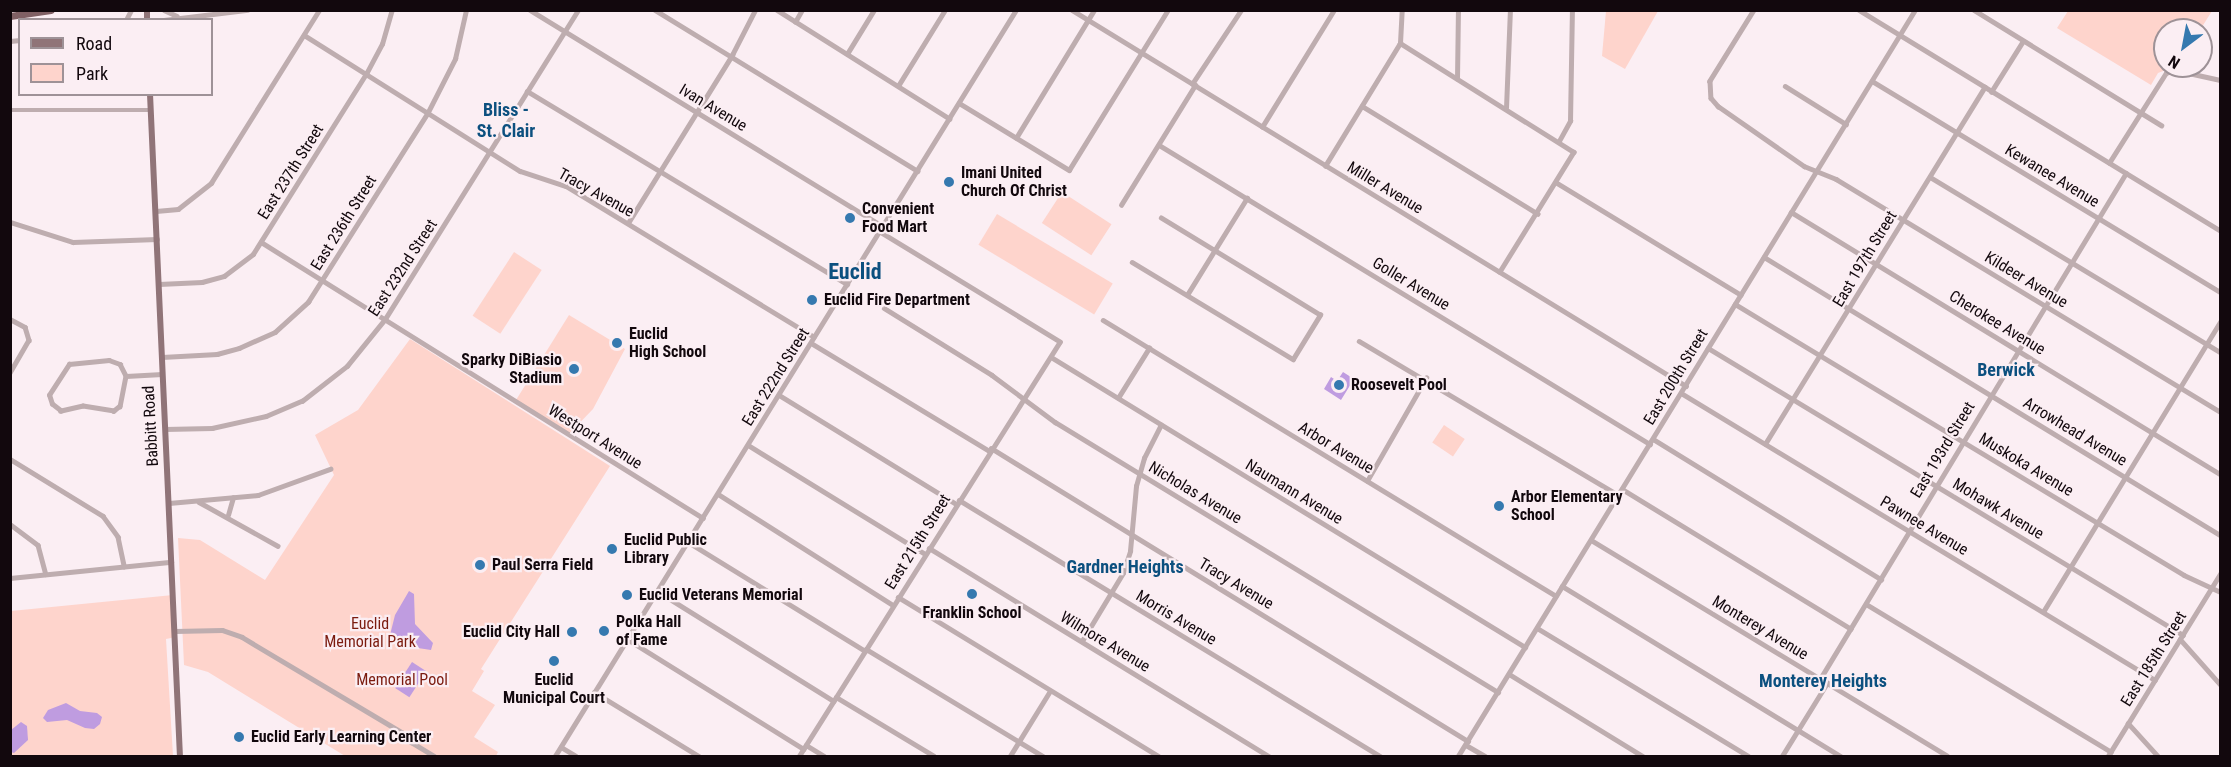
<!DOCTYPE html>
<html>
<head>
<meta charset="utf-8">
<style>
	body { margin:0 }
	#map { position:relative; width:2231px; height:767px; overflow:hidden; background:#fbeef3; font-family:"Roboto Condensed",sans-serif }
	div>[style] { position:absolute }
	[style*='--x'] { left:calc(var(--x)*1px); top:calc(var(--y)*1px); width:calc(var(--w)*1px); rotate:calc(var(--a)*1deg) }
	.green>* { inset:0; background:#fed4cc; transform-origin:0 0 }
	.water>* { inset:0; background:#bf9ce0; transform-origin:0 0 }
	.minor>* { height:4.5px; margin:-2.25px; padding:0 2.25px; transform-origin:2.25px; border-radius:2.25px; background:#beadaf }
	.major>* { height:6px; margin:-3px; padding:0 3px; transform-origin:3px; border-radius:3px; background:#907478 }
	.highway>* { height:7px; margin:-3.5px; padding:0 3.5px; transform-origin:3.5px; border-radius:3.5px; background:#806064 }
	.dots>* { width:16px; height:16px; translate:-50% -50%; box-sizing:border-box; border:3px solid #fbeef3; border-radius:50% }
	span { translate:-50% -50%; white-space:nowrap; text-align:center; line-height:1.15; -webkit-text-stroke:4.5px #fbeef3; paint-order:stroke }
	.street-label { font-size:16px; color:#12080d }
	.poi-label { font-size:16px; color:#12080d; font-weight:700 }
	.left { translate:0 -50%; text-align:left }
	.right { translate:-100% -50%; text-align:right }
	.park-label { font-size:16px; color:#7b1b0f }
	.neighbourhood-label { font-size:18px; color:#0c507f; font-weight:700 }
	.district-label { font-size:22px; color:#0c507f; font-weight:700 }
	.frame { position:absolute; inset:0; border:12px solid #12080d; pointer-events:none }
	.legend { position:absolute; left:18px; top:18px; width:195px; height:78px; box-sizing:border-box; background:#fbeef3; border:2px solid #9e9297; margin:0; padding:8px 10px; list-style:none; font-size:18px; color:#12080d }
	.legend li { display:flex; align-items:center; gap:12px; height:30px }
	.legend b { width:30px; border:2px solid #9e9297 }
	.north { position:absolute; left:2153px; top:18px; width:60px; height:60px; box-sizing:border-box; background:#fbeef3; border:2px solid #9e9297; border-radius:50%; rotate:212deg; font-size:16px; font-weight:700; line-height:24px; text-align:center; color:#12080d }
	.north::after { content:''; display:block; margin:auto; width:21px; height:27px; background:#3579af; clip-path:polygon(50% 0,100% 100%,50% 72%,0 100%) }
</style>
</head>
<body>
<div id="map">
	<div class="green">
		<div style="clip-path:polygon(1606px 11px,1658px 11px,1625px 69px,1602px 56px)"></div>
		<div style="clip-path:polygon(2068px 11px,2212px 11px,2200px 30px,2165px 30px,2165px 66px,2176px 66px,2158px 73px,2151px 85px,2057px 28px)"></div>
		<div style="left:1062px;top:192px;width:59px;height:37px;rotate:33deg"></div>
		<div style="left:997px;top:214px;width:135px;height:36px;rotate:31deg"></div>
		<div style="left:514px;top:252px;width:33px;height:76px;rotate:33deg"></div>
		<div style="clip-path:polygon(569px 315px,625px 349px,593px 409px,569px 434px,516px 400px)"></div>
		<div style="clip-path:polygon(410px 339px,610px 466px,481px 669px,484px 671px,472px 691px,495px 705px,474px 737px,498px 752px,496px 756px,345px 756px,208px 672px,184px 665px,178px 538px,200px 540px,265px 580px,334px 475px,315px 435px,358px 410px)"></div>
		<div style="left:1444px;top:425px;width:25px;height:21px;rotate:34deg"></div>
		<div style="clip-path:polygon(173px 595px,176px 637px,166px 639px,173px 756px,11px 756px,11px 611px)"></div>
	</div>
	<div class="water">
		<div style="clip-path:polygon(1343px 372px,1354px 379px,1341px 400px,1324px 389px,1331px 377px,1337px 381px)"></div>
		<div style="clip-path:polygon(409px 591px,414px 594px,415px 624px,433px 643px,431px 650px,398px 645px,389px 639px,395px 615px)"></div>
		<div style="left:412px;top:662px;width:17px;height:31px;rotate:33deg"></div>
		<div style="clip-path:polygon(66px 703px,80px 711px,97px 713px,102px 717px,100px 724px,94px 729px,85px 728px,67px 720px,47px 722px,43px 718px,48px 710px)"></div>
		<div style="clip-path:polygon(21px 722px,27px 726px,28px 740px,14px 753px,11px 752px,11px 730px)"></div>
	</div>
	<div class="minor">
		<div style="--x:164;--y:10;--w:14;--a:25"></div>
		<div style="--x:530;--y:10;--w:414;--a:31.5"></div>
		<div style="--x:655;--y:10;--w:308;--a:31.5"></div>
		<div style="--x:777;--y:10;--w:204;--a:32.2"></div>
		<div style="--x:1072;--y:10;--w:720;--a:31.48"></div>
		<div style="--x:1754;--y:10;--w:84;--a:121.8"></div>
		<div style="--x:1710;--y:81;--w:17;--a:87"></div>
		<div style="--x:1711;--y:98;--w:11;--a:49"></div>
		<div style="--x:1718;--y:106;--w:105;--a:34.9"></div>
		<div style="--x:1804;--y:166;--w:35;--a:22"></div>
		<div style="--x:1836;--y:179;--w:449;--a:31.2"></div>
		<div style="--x:1859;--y:10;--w:423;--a:31.4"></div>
		<div style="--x:1974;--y:10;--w:220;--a:31.6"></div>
		<div style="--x:126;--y:20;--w:11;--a:-63"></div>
		<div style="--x:164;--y:20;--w:84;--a:-6.9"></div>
		<div style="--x:795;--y:22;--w:14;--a:-60"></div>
		<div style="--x:304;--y:35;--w:255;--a:32.2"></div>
		<div style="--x:520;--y:171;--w:48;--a:18.1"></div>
		<div style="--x:566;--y:186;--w:290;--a:31.3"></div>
		<div style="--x:10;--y:41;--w:10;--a:-6"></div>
		<div style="--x:1400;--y:43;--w:205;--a:32.1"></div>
		<div style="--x:1574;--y:152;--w:141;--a:121.7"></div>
		<div style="--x:847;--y:54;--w:52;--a:-58.5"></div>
		<div style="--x:1457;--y:79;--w:69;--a:-89.2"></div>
		<div style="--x:1872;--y:81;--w:407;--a:31.2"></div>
		<div style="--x:1192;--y:84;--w:89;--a:-56.5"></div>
		<div style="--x:898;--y:86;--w:89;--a:-58.3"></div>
		<div style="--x:1785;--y:86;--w:72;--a:31.9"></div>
		<div style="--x:527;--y:91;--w:374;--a:31.1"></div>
		<div style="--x:1991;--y:92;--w:60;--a:-57.9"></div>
		<div style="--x:959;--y:103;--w:129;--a:31.3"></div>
		<div style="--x:1069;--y:170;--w:188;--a:-58.3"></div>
		<div style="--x:1362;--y:106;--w:206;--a:31.5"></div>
		<div style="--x:1506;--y:108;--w:98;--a:-87.7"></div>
		<div style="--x:10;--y:110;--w:141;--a:0"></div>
		<div style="--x:1262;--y:127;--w:137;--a:-58.4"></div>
		<div style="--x:1016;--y:138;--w:150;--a:-58.6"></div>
		<div style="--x:1559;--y:141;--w:23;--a:-61"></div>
		<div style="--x:1570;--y:121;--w:111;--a:-89"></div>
		<div style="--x:1159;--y:145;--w:575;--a:31.34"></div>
		<div style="--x:2109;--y:163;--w:107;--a:-57.7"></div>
		<div style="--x:2166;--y:73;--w:9;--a:-18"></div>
		<div style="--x:2175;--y:70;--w:46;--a:12.5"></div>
		<div style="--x:1325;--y:166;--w:144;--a:-58.6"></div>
		<div style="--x:1400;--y:43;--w:33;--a:-87"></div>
		<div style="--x:1930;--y:177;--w:339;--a:31.1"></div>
		<div style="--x:1557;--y:183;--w:215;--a:31.3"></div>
		<div style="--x:1121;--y:205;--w:141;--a:-58.3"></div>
		<div style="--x:156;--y:211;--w:22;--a:-5"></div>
		<div style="--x:178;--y:209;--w:42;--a:-38.2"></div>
		<div style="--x:211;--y:183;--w:204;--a:-58"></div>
		<div style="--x:1791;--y:212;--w:503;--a:31.41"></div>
		<div style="--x:10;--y:222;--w:66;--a:17.6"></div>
		<div style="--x:73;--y:242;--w:84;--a:-2"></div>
		<div style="--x:628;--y:223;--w:198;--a:-58.2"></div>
		<div style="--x:732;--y:55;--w:51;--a:-62.9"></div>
		<div style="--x:261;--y:242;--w:521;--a:31.98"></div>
		<div style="--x:1764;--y:257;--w:534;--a:31.37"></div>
		<div style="--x:1132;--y:262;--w:188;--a:31.1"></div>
		<div style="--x:1293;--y:359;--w:52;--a:-58.5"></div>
		<div style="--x:1320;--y:315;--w:186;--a:-148.6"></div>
		<div style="--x:159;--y:284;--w:43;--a:-2.7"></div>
		<div style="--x:202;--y:282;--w:23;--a:-15"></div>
		<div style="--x:224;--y:276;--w:36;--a:-37"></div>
		<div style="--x:253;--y:254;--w:213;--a:-57.9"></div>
		<div style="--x:366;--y:74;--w:34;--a:-62"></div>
		<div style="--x:382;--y:44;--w:35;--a:-74"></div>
		<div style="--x:1187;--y:295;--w:114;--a:-58.3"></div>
		<div style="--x:1735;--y:304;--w:524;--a:31.11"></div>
		<div style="--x:2184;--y:575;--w:40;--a:25"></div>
		<div style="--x:884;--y:308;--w:127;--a:31.8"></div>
		<div style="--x:992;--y:375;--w:79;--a:36.7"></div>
		<div style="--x:1055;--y:422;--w:519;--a:31.36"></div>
		<div style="--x:10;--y:319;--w:17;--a:28"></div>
		<div style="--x:25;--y:327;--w:14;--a:73"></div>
		<div style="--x:29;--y:340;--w:38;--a:120"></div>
		<div style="--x:1103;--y:320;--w:530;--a:31.35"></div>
		<div style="--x:1359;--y:341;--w:301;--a:30.7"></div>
		<div style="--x:811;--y:343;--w:208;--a:31.2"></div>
		<div style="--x:1708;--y:348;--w:555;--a:31.14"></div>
		<div style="--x:162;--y:357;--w:55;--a:-3.1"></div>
		<div style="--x:217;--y:354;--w:23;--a:-15"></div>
		<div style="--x:239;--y:348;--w:39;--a:-24"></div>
		<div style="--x:275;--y:332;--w:45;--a:-42.3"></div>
		<div style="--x:308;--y:302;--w:222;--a:-57.7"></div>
		<div style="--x:427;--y:114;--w:62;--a:-63"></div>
		<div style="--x:455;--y:59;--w:50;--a:-77.3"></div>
		<div style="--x:1051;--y:357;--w:556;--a:31.46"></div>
		<div style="--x:109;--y:360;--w:12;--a:20"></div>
		<div style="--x:120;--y:364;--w:13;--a:63"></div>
		<div style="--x:126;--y:376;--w:31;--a:101"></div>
		<div style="--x:120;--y:406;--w:8;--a:140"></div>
		<div style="--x:114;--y:411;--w:31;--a:-171"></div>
		<div style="--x:83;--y:406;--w:23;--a:167"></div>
		<div style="--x:61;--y:411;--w:11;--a:-142"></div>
		<div style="--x:52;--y:404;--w:9;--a:-108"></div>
		<div style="--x:49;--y:395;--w:37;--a:-57"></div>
		<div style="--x:69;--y:364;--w:40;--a:-5.7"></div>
		<div style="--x:126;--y:376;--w:36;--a:-3"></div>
		<div style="--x:1681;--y:393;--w:554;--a:31.19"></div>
		<div style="--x:779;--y:395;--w:208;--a:31.6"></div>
		<div style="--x:1118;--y:398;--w:59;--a:-58.2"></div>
		<div style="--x:165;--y:429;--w:47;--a:-1.2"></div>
		<div style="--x:212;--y:428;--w:55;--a:-12.5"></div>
		<div style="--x:266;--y:416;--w:39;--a:-23"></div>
		<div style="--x:302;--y:401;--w:57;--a:-37.9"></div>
		<div style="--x:347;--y:366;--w:60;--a:-51"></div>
		<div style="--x:385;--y:319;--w:364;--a:-58"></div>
		<div style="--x:1653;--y:439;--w:268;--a:31.6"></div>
		<div style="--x:1765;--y:444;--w:419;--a:-58.4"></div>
		<div style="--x:748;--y:445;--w:208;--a:31.6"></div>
		<div style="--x:991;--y:448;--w:560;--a:31.56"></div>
		<div style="--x:10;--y:459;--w:109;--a:31.5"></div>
		<div style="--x:103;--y:516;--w:26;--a:54"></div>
		<div style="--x:118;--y:537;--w:30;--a:78"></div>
		<div style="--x:1367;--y:481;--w:119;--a:-60.2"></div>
		<div style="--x:1622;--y:489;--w:268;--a:31.4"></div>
		<div style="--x:718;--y:494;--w:207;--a:32.4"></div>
		<div style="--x:959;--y:500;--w:493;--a:31.3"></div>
		<div style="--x:199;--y:502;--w:90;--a:29.1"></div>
		<div style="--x:169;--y:503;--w:89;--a:-5.1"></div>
		<div style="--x:258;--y:495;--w:77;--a:-19.9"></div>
		<div style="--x:228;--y:515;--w:18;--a:-74"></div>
		<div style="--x:10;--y:524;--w:35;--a:37"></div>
		<div style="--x:38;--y:545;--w:30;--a:75"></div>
		<div style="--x:1591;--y:540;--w:416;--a:31.2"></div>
		<div style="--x:688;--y:542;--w:208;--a:31.6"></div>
		<div style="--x:929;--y:548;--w:399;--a:31.5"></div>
		<div style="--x:10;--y:578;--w:162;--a:-5.7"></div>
		<div style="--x:1562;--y:586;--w:327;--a:31.4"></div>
		<div style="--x:657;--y:591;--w:208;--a:31.9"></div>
		<div style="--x:898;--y:597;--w:305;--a:31.4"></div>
		<div style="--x:1866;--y:604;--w:286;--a:31.1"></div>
		<div style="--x:2043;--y:612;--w:340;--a:-58.6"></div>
		<div style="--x:1537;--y:628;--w:247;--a:31.2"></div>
		<div style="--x:175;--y:631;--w:47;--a:-1.2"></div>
		<div style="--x:222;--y:630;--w:21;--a:19"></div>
		<div style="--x:242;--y:637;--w:190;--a:30.8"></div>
		<div style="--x:405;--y:734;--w:10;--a:53"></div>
		<div style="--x:411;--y:742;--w:27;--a:31"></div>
		<div style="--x:627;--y:639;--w:208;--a:31.9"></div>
		<div style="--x:2180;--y:639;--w:60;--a:48.4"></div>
		<div style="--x:1082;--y:641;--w:79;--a:-58.9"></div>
		<div style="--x:1123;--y:573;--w:23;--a:-72"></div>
		<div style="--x:1130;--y:551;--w:65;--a:-84.7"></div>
		<div style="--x:1136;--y:486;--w:29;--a:-74"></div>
		<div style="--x:1144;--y:458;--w:37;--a:-63"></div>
		<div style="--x:866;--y:649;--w:207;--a:31.2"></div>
		<div style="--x:1509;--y:674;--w:157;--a:31.5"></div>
		<div style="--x:1820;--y:679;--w:591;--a:-58.84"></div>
		<div style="--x:594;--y:692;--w:123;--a:31.4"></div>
		<div style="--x:836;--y:697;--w:114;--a:31"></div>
		<div style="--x:2128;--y:723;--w:45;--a:47.7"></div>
		<div style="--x:806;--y:745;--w:21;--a:31"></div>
		<div style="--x:1466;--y:745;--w:22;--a:30"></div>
		<div style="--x:561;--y:747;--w:17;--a:31"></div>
		<div style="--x:555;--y:756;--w:877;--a:-58.29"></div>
		<div style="--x:799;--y:756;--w:489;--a:-57.8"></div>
		<div style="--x:1060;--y:342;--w:211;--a:-148.6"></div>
		<div style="--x:1010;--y:756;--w:76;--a:-58.4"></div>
		<div style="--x:1458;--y:756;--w:875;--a:-58.51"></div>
		<div style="--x:1782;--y:756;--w:86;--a:-58.3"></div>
		<div style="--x:2108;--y:756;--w:214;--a:-58.4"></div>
	</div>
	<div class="major">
		<div style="--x:147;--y:10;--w:10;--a:90"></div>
		<div style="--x:150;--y:94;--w:663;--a:87.41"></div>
	</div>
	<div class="highway">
		<div style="--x:10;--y:16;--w:41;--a:-8.3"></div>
	</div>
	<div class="dots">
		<div style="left:949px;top:182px;background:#3579af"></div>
		<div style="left:850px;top:218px;background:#3579af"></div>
		<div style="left:812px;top:300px;background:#3579af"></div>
		<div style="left:617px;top:343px;background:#3579af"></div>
		<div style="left:574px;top:369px;background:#3579af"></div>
		<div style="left:1339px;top:385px;background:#3579af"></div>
		<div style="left:1499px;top:506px;background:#3579af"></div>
		<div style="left:612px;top:549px;background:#3579af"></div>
		<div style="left:480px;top:565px;background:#3579af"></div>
		<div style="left:972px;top:594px;background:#3579af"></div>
		<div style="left:627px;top:595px;background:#3579af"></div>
		<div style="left:604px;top:631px;background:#3579af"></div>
		<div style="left:572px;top:632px;background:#3579af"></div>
		<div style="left:554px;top:661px;background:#3579af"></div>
		<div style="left:239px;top:737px;background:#3579af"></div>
	</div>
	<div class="street-label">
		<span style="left:713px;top:108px;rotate:31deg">Ivan Avenue</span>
		<span style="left:291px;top:172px;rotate:-58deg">East 237th Street</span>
		<span style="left:2052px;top:176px;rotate:31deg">Kewanee Avenue</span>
		<span style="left:1385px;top:188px;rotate:31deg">Miller Avenue</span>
		<span style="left:596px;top:193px;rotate:29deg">Tracy Avenue</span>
		<span style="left:344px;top:223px;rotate:-58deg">East 236th Street</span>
		<span style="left:1865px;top:259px;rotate:-59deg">East 197th Street</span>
		<span style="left:403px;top:268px;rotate:-57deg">East 232nd Street</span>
		<span style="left:2026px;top:280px;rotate:31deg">Kildeer Avenue</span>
		<span style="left:1411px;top:284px;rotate:31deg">Goller Avenue</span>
		<span style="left:1997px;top:323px;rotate:31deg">Cherokee Avenue</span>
		<span style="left:776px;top:377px;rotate:-58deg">East 222nd Street</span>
		<span style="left:1676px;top:377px;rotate:-59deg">East 200th Street</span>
		<span style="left:151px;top:426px;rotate:-93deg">Babbitt Road</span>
		<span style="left:2075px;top:432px;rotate:31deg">Arrowhead Avenue</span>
		<span style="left:595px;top:437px;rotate:32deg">Westport Avenue</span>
		<span style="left:1336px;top:448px;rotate:31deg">Arbor Avenue</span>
		<span style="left:1943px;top:450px;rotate:-59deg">East 193rd Street</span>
		<span style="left:2026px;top:465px;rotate:31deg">Muskoka Avenue</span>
		<span style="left:1294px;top:492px;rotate:31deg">Naumann Avenue</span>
		<span style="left:1195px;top:493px;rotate:31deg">Nicholas Avenue</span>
		<span style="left:1998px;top:509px;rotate:31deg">Mohawk Avenue</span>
		<span style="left:1924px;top:526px;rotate:31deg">Pawnee Avenue</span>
		<span style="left:918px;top:542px;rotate:-58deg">East 215th Street</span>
		<span style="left:1236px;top:584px;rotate:31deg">Tracy Avenue</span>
		<span style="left:1176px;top:618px;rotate:31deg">Morris Avenue</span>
		<span style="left:1760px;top:628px;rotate:31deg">Monterey Avenue</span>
		<span style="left:1105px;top:642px;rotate:31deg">Wilmore Avenue</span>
		<span style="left:2154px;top:659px;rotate:-58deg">East 185th Street</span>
	</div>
	<div class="poi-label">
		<span class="left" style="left:961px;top:182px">Imani United<br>Church Of Christ</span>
		<span class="left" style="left:862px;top:218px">Convenient<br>Food Mart</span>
		<span class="left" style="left:824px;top:300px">Euclid Fire Department</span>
		<span class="left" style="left:629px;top:343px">Euclid<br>High School</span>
		<span class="right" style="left:562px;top:369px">Sparky DiBiasio<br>Stadium</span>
		<span class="left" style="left:1351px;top:385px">Roosevelt Pool</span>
		<span class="left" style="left:1511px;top:506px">Arbor Elementary<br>School</span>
		<span class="left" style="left:624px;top:549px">Euclid Public<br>Library</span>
		<span class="left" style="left:492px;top:565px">Paul Serra Field</span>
		<span class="left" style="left:639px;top:595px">Euclid Veterans Memorial</span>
		<span style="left:972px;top:613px">Franklin School</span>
		<span class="left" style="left:616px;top:631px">Polka Hall<br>of Fame</span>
		<span class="right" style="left:560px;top:632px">Euclid City Hall</span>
		<span style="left:554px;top:689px">Euclid<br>Municipal Court</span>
		<span class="left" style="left:251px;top:737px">Euclid Early Learning Center</span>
	</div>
	<div class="park-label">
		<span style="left:370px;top:633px">Euclid<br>Memorial Park</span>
		<span style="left:402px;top:680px">Memorial Pool</span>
	</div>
	<div class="neighbourhood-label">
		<span style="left:506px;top:121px">Bliss -<br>St. Clair</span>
		<span style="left:2006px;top:370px">Berwick</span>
		<span style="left:1125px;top:567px">Gardner Heights</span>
		<span style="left:1823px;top:681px">Monterey Heights</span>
	</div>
	<div class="district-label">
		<span style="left:855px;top:272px">Euclid</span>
	</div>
	<div class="frame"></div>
	<ul class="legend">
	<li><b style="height:8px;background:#907478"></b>Road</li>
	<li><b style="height:16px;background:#fed4cc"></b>Park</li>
	</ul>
	<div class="north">N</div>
</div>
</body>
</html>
